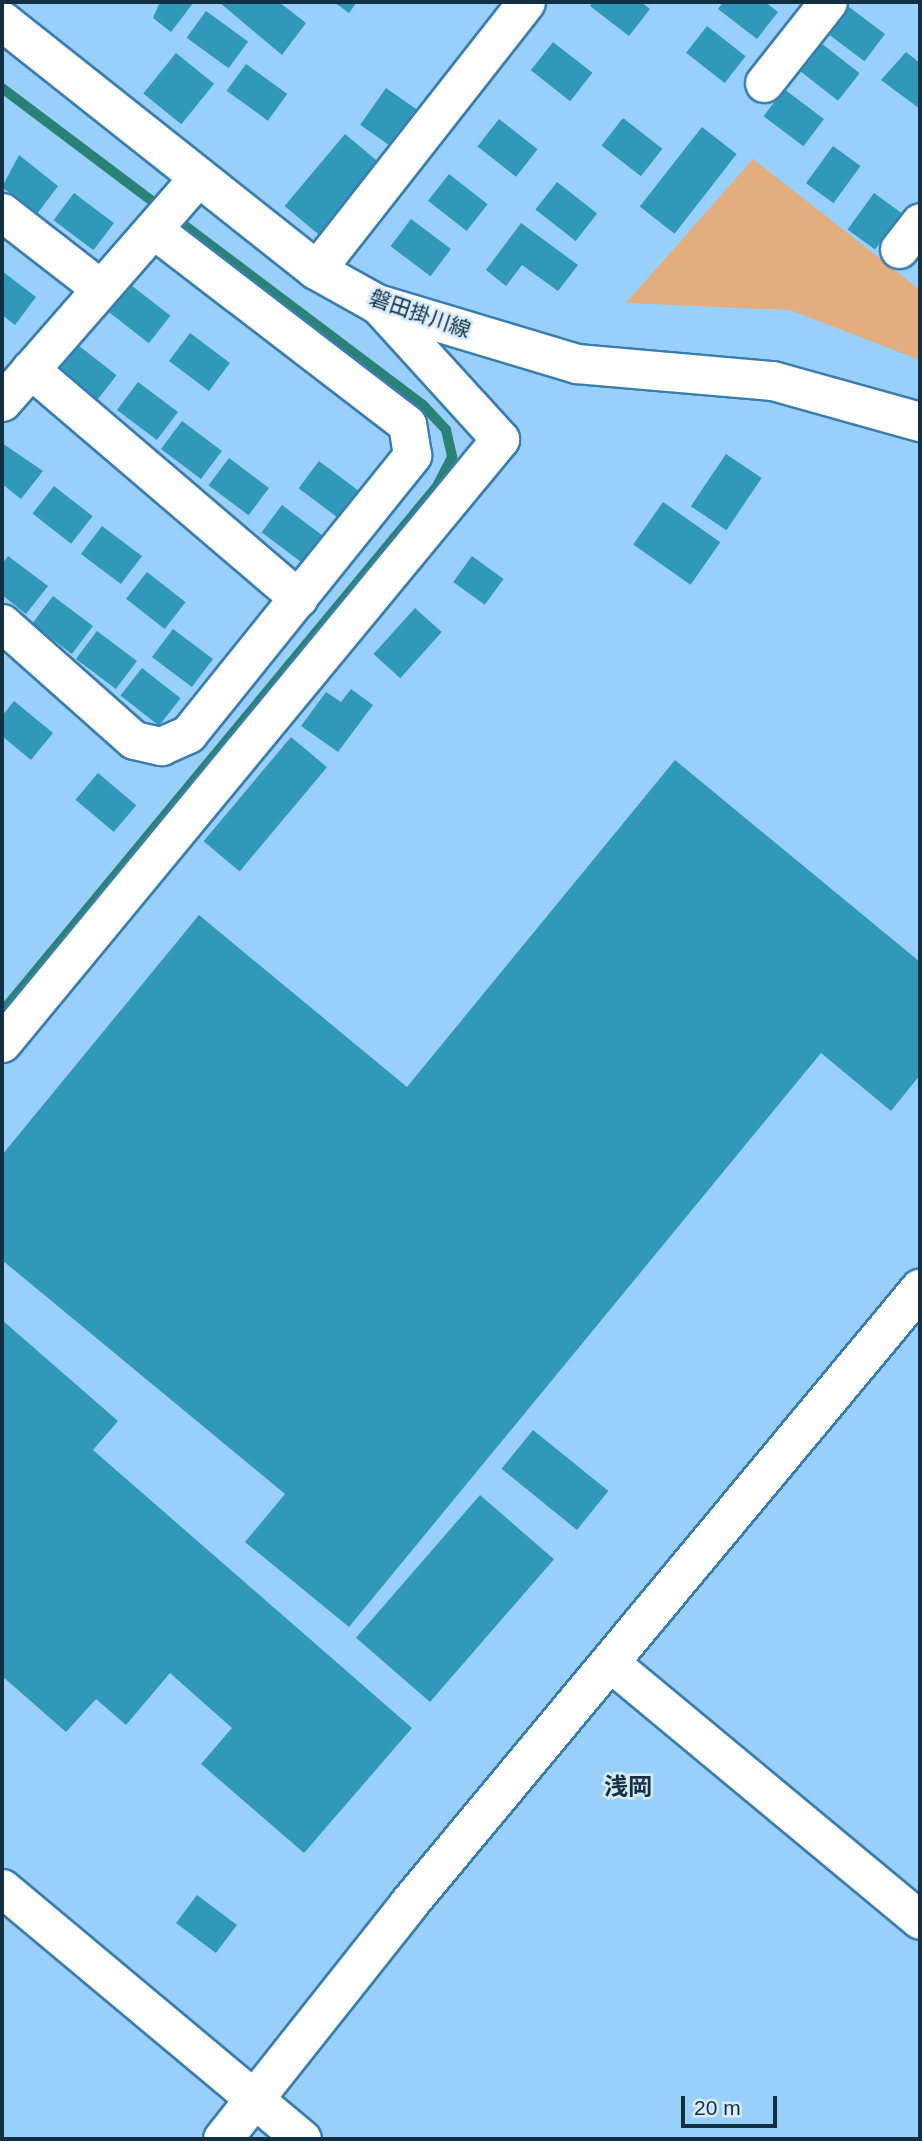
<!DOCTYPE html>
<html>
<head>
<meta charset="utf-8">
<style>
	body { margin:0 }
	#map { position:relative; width:922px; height:2141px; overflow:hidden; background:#99cffb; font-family:Helvetica,"Noto Sans JP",sans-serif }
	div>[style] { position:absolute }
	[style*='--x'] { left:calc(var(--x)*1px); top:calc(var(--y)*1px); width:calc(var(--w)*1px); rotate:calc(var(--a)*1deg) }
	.green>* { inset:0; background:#e3ae7d }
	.stream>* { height:10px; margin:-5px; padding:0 5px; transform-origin:5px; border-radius:5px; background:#2a8277 }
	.building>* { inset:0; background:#3099ba; transform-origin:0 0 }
	.roads { filter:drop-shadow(2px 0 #3a7eb0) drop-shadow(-2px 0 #3a7eb0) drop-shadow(0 2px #3a7eb0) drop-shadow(0 -2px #3a7eb0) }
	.street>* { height:37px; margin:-18.5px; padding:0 18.5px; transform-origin:18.5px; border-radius:18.5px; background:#fff }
	.secondary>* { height:38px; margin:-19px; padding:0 19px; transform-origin:19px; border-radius:19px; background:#fff }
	span { translate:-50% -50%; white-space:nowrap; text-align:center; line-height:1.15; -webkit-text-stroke:5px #d8ecfd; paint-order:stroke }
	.street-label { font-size:21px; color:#122f44 }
	.quarter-label { font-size:24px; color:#122f44; font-weight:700 }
	.frame { position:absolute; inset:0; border:4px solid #122f44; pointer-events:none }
	.scale { position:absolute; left:681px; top:2096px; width:96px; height:32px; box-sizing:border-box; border:4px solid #122f44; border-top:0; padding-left:9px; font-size:21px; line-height:24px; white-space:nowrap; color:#122f44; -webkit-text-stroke:5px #d8ecfd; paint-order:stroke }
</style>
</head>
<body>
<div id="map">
	<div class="green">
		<div style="clip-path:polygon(753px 159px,920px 290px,920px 360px,790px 310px,626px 303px)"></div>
	</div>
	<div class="stream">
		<div style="--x:2;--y:88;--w:527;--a:36.98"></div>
		<div style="--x:423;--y:405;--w:34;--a:47"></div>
		<div style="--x:446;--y:430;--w:28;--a:77"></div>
		<div style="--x:452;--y:457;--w:31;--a:117"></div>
		<div style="--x:438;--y:485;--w:684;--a:129.6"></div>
	</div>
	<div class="building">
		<div style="clip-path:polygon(160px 2px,194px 2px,171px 32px,153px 18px)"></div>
		<div style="clip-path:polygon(219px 2px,279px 2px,306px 23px,282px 55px)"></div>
		<div style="clip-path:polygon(334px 2px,357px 2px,349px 13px)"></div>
		<div style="clip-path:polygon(593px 2px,641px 2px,650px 9px,629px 36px,590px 6px)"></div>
		<div style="clip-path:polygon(723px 2px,765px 2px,778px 12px,757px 39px,718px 9px)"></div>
		<div style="left:845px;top:4px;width:50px;height:34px;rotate:37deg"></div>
		<div style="left:206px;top:11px;width:52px;height:33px;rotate:36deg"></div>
		<div style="left:707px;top:26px;width:49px;height:34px;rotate:38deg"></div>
		<div style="left:553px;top:42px;width:50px;height:36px;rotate:38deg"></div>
		<div style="left:821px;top:43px;width:49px;height:35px;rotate:38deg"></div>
		<div style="clip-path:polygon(906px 52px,920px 63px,920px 109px,881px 80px)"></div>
		<div style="left:176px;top:53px;width:49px;height:52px;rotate:39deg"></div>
		<div style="left:246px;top:64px;width:51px;height:33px;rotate:36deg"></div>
		<div style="left:386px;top:88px;width:42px;height:45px;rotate:35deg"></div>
		<div style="left:784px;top:89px;width:50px;height:34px;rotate:37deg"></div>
		<div style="left:623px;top:118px;width:50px;height:35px;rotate:38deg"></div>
		<div style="left:499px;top:119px;width:49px;height:35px;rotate:38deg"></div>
		<div style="left:702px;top:127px;width:44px;height:101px;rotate:38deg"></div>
		<div style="left:345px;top:134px;width:48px;height:94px;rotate:40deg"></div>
		<div style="left:833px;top:146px;width:34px;height:46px;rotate:36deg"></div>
		<div style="clip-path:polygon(19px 155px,58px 186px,37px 214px,2px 187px)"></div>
		<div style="left:449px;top:174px;width:49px;height:34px;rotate:38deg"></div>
		<div style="left:557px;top:182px;width:51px;height:35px;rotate:38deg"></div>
		<div style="left:74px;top:193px;width:50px;height:34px;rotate:37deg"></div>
		<div style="left:874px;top:193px;width:34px;height:45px;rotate:36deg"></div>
		<div style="left:411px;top:219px;width:50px;height:34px;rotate:37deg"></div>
		<div style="clip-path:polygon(521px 223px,578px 265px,558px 291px,522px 265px,506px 286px,486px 270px)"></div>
		<div style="clip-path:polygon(2px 271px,36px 297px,15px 325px,2px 315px)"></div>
		<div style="left:131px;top:285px;width:50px;height:35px;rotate:38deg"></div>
		<div style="left:190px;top:333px;width:50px;height:35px;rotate:37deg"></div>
		<div style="left:78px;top:345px;width:49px;height:35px;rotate:38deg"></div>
		<div style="left:138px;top:382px;width:50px;height:35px;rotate:37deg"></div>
		<div style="left:182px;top:421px;width:50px;height:35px;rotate:37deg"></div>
		<div style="clip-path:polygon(2px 443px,43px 471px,21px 499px,2px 484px)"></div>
		<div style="left:726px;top:454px;width:43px;height:63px;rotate:34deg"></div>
		<div style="left:229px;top:458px;width:50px;height:34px;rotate:37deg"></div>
		<div style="left:319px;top:461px;width:50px;height:34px;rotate:37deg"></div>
		<div style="left:54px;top:486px;width:49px;height:35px;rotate:38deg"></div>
		<div style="left:663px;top:502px;width:70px;height:52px;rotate:35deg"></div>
		<div style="left:282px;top:505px;width:50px;height:34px;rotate:37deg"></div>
		<div style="left:102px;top:526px;width:50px;height:35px;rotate:37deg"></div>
		<div style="clip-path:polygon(8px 556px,48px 586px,26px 614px,2px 595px,2px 564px)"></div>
		<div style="left:472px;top:556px;width:39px;height:32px;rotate:36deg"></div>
		<div style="left:147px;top:572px;width:49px;height:34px;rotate:38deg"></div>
		<div style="left:53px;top:596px;width:50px;height:35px;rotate:37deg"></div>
		<div style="left:415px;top:608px;width:36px;height:62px;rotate:42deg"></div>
		<div style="left:173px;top:629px;width:50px;height:35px;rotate:37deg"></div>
		<div style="left:97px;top:631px;width:50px;height:35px;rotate:37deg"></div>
		<div style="left:142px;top:668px;width:49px;height:35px;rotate:38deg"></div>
		<div style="clip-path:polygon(351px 689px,373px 705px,338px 752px,301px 726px,326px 692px,341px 702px)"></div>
		<div style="clip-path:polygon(14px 701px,53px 733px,31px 760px,2px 736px,2px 716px)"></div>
		<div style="left:291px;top:737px;width:47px;height:136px;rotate:40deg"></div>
		<div style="clip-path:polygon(675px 760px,920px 962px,920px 1075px,891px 1111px,821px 1053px,349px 1627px,245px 1542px,285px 1494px,2px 1260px,2px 1155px,199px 915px,407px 1087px)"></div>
		<div style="left:98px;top:773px;width:50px;height:35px;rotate:40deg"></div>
		<div style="clip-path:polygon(2px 1320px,118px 1421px,93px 1450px,412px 1728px,304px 1853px,201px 1764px,232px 1728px,170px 1673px,126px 1725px,96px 1699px,66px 1732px,2px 1676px)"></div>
		<div style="left:533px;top:1430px;width:97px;height:50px;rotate:39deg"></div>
		<div style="left:480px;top:1495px;width:98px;height:189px;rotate:41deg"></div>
		<div style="left:197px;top:1895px;width:50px;height:35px;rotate:37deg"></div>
	</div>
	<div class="roads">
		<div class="street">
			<div style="--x:764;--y:83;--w:103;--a:-51.7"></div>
			<div style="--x:2;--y:212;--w:124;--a:37.8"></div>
			<div style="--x:899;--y:249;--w:34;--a:-52"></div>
			<div style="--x:316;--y:270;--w:340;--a:-51.9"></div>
			<div style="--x:30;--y:369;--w:353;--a:40.5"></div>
			<div style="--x:2;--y:402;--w:298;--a:-48.9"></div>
			<div style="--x:2;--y:623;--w:176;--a:41.6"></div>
			<div style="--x:134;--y:740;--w:28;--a:13"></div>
			<div style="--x:161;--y:746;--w:30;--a:-24"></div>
			<div style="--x:188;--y:734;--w:358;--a:-51.2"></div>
			<div style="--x:412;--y:455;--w:31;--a:-99"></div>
			<div style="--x:407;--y:424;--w:320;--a:-142.5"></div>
			<div style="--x:2;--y:1043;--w:783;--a:-50.49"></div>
			<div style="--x:500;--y:439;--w:183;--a:-132.3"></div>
			<div style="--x:613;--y:1665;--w:399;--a:39.7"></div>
			<div style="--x:2;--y:1888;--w:391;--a:39.9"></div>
		</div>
		<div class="secondary">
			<div style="--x:2;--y:21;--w:401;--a:38.4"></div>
			<div style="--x:316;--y:270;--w:70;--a:29.1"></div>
			<div style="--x:377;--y:304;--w:209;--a:16.7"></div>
			<div style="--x:577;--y:364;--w:197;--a:5"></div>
			<div style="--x:773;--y:381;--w:153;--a:15.6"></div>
			<div style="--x:223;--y:2139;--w:300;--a:-51.6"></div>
			<div style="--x:409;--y:1904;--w:800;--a:-50.28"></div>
		</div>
	</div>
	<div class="street-label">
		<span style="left:420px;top:314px;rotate:19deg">磐田掛川線</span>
	</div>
	<div class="quarter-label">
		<span style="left:628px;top:1787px">浅岡</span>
	</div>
	<div class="frame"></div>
	<div class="scale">20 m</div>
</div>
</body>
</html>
